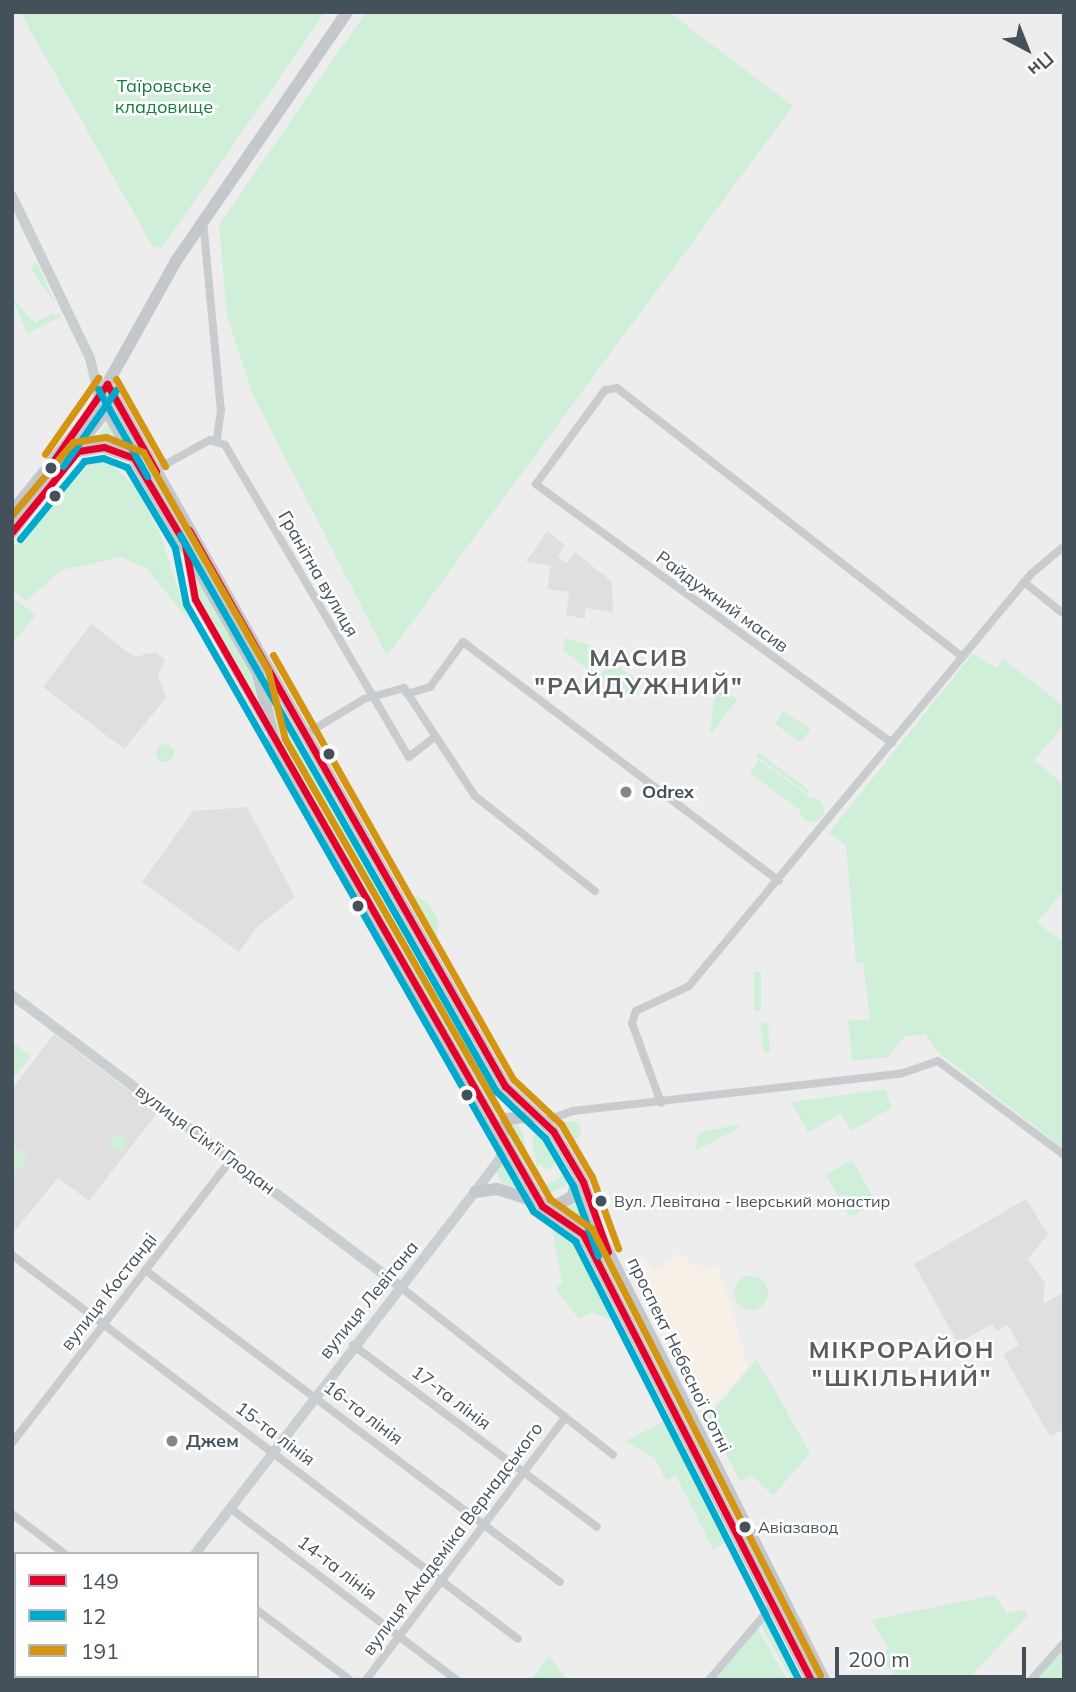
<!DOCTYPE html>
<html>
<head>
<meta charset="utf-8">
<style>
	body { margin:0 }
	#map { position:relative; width:1076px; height:1692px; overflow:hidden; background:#eeeded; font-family:Mulish,sans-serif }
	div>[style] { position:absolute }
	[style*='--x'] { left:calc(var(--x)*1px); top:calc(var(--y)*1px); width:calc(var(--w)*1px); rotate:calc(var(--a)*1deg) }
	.commercial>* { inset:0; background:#f6f0e7 }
	.education>* { inset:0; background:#e0dedf }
	.green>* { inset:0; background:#cfefd9; transform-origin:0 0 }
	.round { border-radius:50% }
	.street>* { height:8px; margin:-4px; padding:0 4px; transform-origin:4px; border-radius:4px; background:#c9ccce }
	.secondary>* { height:10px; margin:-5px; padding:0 5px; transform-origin:5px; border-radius:5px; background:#c9ced0 }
	.primary>* { height:12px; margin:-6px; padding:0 6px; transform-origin:6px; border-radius:6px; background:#c4c8cc }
	.bus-1>* { height:7px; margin:-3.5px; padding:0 3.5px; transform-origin:3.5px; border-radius:3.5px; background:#e4002b }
	.bus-2>* { height:7px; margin:-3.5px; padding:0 3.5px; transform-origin:3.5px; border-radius:3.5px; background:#00a9ce }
	.bus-3>* { height:7px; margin:-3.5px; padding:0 3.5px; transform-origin:3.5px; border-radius:3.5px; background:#d39512 }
	.dots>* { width:19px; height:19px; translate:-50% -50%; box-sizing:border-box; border:4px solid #fff; border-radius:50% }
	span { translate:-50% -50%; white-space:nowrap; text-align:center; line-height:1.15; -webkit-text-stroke:5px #fff; paint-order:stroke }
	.bus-label { font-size:16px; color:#44515a }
	.left { translate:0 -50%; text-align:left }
	.park-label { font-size:18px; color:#127e40 }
	.street-label { font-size:18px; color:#44515a }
	.poi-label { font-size:18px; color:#44515a; font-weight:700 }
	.district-label { font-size:24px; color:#585d61; font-weight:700; letter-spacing:2px }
	.frame { position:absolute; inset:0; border:14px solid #44515a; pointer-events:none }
	.legend { position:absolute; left:14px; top:1552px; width:245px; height:126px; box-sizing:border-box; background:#fff; border:2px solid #b4b9bd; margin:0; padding:9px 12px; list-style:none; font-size:21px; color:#44515a }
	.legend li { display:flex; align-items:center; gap:14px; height:35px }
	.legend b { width:35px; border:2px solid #b4b9bd }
	.north { position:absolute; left:992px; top:14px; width:70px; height:70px; -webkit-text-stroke:5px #fff; paint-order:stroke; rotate:138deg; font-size:19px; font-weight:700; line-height:28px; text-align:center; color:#44515a }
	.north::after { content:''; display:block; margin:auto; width:24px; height:32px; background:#44515a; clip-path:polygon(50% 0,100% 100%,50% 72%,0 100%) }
	.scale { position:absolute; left:835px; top:1647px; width:191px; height:32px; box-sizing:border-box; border:4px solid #44515a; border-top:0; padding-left:9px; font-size:21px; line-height:24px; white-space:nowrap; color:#44515a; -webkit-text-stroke:5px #fff; paint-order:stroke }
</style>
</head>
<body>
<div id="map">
	<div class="commercial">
		<div style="clip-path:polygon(680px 1252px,701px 1272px,718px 1265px,748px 1366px,704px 1418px,628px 1264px,643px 1256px,655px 1271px)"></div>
	</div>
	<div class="education">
		<div style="clip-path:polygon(547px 531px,565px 545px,558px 557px,567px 563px,575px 552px,612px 582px,613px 612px,585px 608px,585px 619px,566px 615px,569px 592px,547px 589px,551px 566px,526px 562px)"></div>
		<div style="clip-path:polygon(91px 624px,134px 657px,156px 652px,165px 660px,158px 675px,166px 698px,124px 749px,43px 687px)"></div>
		<div style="clip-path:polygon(247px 807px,295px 897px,256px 928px,239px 952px,142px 882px,193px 811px)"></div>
		<div style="clip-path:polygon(54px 1034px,158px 1112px,89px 1201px,58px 1178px,12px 1234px,12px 1089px)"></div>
		<div style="clip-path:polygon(1026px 1199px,1048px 1234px,1028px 1259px,1045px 1283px,1043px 1304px,1064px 1292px,1064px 1429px,1050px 1437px,1003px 1354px,1019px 1345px,1008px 1325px,997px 1331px,992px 1324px,958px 1343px,914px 1264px)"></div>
	</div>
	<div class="green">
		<div style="clip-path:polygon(20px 12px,325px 12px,162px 248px,153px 247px)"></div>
		<div style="clip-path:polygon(366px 12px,669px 12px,793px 106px,387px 656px,252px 393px,227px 316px,219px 225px)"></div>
		<div style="clip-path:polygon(34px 262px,39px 267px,56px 305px,31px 270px)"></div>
		<div style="clip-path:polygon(12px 297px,35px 323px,52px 313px,62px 316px,27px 334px)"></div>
		<div style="clip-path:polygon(118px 417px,119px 416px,449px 996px,497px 1086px,496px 1116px,283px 746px,257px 665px)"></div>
		<div style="clip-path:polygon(107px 424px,109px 427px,121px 447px,90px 444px)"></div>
		<div style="clip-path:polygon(95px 460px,108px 461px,135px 487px,161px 536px,188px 620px,148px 569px,121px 557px,62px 570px,26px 601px,12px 590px,12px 549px,69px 481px)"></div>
		<div style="clip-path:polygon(192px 568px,249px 663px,261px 708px,199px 598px)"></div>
		<div style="clip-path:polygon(12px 597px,36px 615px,12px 644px)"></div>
		<div style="clip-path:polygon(565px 638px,591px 645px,589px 655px,601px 658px,591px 672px,563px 650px)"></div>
		<div style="clip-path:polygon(973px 653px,996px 668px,1003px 659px,1064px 706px,1064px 726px,1034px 760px,1064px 785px,1064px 890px,1037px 923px,1064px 942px,1064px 1149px,938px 1052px,925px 1034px,904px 1037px,889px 1057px,852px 1061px,848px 1021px,870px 1019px,863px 963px,856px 963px,846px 846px,829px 833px)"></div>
		<div style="left:611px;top:661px;width:34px;height:18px;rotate:37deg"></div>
		<div style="clip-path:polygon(717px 681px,737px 700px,712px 733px,710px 731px)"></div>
		<div style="left:784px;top:711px;width:32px;height:16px;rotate:35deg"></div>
		<div class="round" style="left:156px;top:744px;width:18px;height:18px"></div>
		<div style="clip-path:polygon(759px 753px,810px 791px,808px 794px,756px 756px)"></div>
		<div style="left:759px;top:760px;width:62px;height:16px;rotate:36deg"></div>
		<div class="round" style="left:800px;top:798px;width:24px;height:24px"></div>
		<div style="clip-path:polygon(404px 890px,427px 902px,439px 920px,436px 942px)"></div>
		<div style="left:754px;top:972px;width:7px;height:39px"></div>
		<div style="clip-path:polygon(760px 1022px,768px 1024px,770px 1051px,764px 1053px)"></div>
		<div style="clip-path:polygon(12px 1042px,31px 1056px,12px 1080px)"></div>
		<div style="clip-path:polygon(886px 1089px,891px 1108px,852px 1131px,841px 1114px,808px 1132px,791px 1102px)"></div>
		<div class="round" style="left:561px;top:1121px;width:20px;height:20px"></div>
		<div style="clip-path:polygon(517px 1122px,524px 1136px,526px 1164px,507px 1134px,506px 1127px)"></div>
		<div style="clip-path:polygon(739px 1124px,739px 1128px,695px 1151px,698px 1133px)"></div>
		<div style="clip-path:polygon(539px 1129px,559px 1159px,547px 1170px,538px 1164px,538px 1174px,532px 1139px)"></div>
		<div class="round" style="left:110px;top:1135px;width:16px;height:16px"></div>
		<div style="clip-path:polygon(12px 1144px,29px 1157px,17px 1173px,12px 1170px)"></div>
		<div style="clip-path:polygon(507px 1156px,529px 1196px,502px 1183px,496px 1170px)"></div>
		<div style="left:852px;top:1160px;width:48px;height:30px;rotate:60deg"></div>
		<div style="clip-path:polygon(567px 1173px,566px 1186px,544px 1196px,539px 1189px)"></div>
		<div style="clip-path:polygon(579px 1193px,588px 1226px,584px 1228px,558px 1210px)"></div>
		<div style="clip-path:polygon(552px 1229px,575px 1246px,614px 1322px,593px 1312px,579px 1319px,555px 1288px,562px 1283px)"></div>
		<div style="clip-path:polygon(592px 1232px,726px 1501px,590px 1233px)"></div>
		<div class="round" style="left:734px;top:1276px;width:34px;height:34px"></div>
		<div style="clip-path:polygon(625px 1328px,660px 1398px,658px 1401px,621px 1329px)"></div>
		<div style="clip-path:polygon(757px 1359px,810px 1453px,773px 1496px,752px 1475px,740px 1481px,707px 1418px)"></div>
		<div style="left:664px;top:1407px;width:149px;height:3px;rotate:63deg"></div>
		<div style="clip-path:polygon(664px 1421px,725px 1543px,713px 1549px,676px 1476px,666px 1480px,655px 1459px,626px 1441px)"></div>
		<div style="clip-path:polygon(995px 1595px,1007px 1614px,1025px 1609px,1028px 1615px,967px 1680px,899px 1680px,879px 1657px,889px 1648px,871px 1620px)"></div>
		<div style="clip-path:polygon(768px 1617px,771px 1619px,802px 1680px,792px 1680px,758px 1620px)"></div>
		<div style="clip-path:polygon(755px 1624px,787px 1680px,713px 1680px)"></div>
		<div style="clip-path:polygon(1064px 1648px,1064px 1680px,1035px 1680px)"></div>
		<div style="clip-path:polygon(549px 1655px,567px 1680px,531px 1680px)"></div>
	</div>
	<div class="street">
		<div style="--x:203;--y:221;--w:190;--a:84.6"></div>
		<div style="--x:221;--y:410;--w:29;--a:98"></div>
		<div style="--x:155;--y:470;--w:63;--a:-28.6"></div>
		<div style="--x:210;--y:440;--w:16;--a:18"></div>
		<div style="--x:225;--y:445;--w:362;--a:59.5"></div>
		<div style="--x:409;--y:757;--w:31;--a:-38"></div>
		<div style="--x:188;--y:558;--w:42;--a:80.3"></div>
		<div style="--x:195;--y:599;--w:148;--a:60.8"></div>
		<div style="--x:1024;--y:582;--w:48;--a:39"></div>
		<div style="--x:407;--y:694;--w:24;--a:-17"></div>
		<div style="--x:430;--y:687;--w:56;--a:-53.7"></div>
		<div style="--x:463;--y:642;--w:396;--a:37.1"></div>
		<div style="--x:306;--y:734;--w:68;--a:-31.1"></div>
		<div style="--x:364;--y:699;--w:41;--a:-15.4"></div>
		<div style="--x:404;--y:688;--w:129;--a:56.7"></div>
		<div style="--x:475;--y:796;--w:153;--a:38.4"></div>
		<div style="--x:892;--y:743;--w:440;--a:-144"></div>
		<div style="--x:536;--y:484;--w:117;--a:-53.7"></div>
		<div style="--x:605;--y:390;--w:12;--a:-9"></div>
		<div style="--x:617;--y:388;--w:438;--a:37.9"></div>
		<div style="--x:661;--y:1103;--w:85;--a:-109.9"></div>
		<div style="--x:632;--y:1023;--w:13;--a:-72"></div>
		<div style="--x:636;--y:1011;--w:59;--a:-25.3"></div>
		<div style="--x:689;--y:986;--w:535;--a:-50.3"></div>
		<div style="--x:1031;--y:574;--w:43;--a:-40.3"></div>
		<div style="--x:545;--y:1121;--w:30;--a:-20"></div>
		<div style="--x:573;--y:1111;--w:329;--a:-6.5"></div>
		<div style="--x:900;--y:1074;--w:40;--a:-18.9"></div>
		<div style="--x:938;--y:1061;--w:157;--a:36.7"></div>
		<div style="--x:12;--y:1255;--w:635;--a:37.19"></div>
		<div style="--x:145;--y:1270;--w:519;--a:36.94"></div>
		<div style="--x:398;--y:1285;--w:274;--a:38.3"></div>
		<div style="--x:353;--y:1345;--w:304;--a:36.7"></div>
		<div style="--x:12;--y:1443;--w:358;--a:-52.3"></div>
		<div style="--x:230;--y:1508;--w:285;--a:37.2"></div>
		<div style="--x:12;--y:1514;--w:66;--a:37"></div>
		<div style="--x:257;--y:1610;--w:116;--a:37"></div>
		<div style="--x:113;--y:1676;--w:6;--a:45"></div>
		<div style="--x:230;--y:1676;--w:6;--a:45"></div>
		<div style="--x:366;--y:1680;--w:329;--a:-52.8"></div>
		<div style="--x:709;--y:1680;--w:97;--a:-49.6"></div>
		<div style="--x:1031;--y:1680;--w:50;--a:-48.3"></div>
	</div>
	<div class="secondary">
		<div style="--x:12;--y:196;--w:180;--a:64.3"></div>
		<div style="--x:90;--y:358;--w:40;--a:77"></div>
		<div style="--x:12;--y:995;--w:483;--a:36.9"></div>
		<div style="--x:195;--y:1554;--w:458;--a:-52.3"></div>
		<div style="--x:475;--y:1192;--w:44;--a:-53.4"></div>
		<div style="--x:501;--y:1157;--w:20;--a:-87"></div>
		<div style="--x:100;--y:1680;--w:5;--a:-53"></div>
	</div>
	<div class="primary">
		<div style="--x:107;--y:384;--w:807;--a:60.45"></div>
		<div style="--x:505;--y:1086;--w:66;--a:43.2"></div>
		<div style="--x:553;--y:1131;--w:59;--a:59.5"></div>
		<div style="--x:583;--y:1182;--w:54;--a:72.9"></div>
		<div style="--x:599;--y:1234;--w:500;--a:63.2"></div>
		<div style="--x:99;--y:397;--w:319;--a:60.1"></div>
		<div style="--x:258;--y:674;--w:71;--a:76.2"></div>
		<div style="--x:275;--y:743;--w:534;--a:60.03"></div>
		<div style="--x:542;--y:1206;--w:50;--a:34.3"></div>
		<div style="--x:583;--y:1234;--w:501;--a:62.92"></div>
		<div style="--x:78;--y:451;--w:26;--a:-9"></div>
		<div style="--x:104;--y:447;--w:32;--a:20"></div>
		<div style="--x:12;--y:512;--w:124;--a:-51.2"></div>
		<div style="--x:90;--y:415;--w:176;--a:-60.8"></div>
		<div style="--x:176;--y:261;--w:302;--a:-55.5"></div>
		<div style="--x:12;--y:532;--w:157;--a:-52.3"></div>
		<div style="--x:502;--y:1137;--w:19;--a:-74"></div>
		<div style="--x:507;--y:1119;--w:30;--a:-6"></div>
		<div style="--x:475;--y:1192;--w:22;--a:-8"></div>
		<div style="--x:497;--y:1189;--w:59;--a:17.8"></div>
		<div style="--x:553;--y:1207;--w:21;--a:-28"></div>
		<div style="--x:572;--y:1197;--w:21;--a:-71"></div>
	</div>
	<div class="bus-1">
		<div style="--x:107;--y:384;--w:100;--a:60.6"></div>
		<div style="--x:54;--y:460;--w:93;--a:-55.1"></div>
		<div style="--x:189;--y:530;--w:640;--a:60.39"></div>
		<div style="--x:505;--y:1086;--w:66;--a:43.2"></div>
		<div style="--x:553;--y:1131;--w:59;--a:59.5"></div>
		<div style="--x:583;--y:1182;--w:74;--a:70.3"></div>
		<div style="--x:12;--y:532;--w:104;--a:-50.8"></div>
		<div style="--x:78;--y:451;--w:26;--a:-9"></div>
		<div style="--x:104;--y:447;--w:32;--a:20"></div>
		<div style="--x:134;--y:458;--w:100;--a:59.3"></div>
		<div style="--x:185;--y:544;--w:56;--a:79.7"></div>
		<div style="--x:195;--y:599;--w:699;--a:60.24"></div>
		<div style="--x:542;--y:1206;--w:50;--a:34.3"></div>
		<div style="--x:583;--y:1234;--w:501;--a:62.92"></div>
	</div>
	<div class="bus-2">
		<div style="--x:98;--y:389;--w:100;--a:60.6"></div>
		<div style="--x:63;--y:466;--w:93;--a:-55.1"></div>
		<div style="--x:180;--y:535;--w:640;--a:60.39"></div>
		<div style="--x:496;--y:1091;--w:68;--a:43.8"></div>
		<div style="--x:545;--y:1138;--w:56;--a:59.7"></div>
		<div style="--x:573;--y:1186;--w:74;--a:70.3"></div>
		<div style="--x:20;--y:539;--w:101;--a:-50.6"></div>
		<div style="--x:84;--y:461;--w:19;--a:-9"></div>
		<div style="--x:103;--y:458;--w:26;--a:21"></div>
		<div style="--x:127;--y:467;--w:94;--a:59.3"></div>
		<div style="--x:175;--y:548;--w:57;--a:78.9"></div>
		<div style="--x:186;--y:604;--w:699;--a:60.24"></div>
		<div style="--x:533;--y:1211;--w:52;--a:35.5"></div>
		<div style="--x:575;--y:1241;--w:493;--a:63"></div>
	</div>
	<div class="bus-3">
		<div style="--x:116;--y:379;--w:100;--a:60.6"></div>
		<div style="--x:45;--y:454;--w:93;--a:-55.1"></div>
		<div style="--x:12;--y:515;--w:95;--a:-50.1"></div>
		<div style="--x:73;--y:442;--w:33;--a:-9"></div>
		<div style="--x:106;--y:437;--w:40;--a:22"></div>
		<div style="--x:143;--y:452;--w:251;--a:60.2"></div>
		<div style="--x:268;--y:670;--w:71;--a:76.2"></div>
		<div style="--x:285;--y:739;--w:531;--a:60.05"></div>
		<div style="--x:550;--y:1199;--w:52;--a:35.5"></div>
		<div style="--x:592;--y:1229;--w:501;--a:62.92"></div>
		<div style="--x:273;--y:655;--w:487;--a:60.5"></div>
		<div style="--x:513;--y:1079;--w:66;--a:43.2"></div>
		<div style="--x:561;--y:1124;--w:61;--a:59.7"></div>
		<div style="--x:592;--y:1177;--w:76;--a:69.9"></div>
	</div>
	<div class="dots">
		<div style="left:51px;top:468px;background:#44515a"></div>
		<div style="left:55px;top:496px;background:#44515a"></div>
		<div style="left:329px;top:754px;background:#44515a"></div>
		<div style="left:626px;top:792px;background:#80888d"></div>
		<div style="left:358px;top:906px;background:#44515a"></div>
		<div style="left:467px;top:1095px;background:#44515a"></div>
		<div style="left:601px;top:1201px;background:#44515a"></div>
		<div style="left:172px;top:1441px;background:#80888d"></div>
		<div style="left:745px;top:1527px;background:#44515a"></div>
	</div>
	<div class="bus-label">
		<span class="left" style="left:614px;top:1201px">Вул. Левітана - Іверський монастир</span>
		<span class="left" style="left:758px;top:1527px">Авіазавод</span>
	</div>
	<div class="park-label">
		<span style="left:164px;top:97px">Таїровське<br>кладовище</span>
	</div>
	<div class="street-label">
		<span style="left:318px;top:574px;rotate:60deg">Гранітна вулиця</span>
		<span style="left:722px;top:602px;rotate:36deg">Райдужний масив</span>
		<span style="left:205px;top:1140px;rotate:37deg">вулиця Сім'ї Глодан</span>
		<span style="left:109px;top:1292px;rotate:-52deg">вулиця Костанді</span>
		<span style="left:369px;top:1300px;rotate:-51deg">вулиця Левітана</span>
		<span style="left:679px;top:1355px;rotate:64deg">проспект Небесної Сотні</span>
		<span style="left:451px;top:1398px;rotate:37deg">17-та лінія</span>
		<span style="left:363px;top:1413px;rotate:37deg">16-та лінія</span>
		<span style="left:275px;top:1434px;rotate:37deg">15-та лінія</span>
		<span style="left:453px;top:1539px;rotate:-53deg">вулиця Академіка Вернадського</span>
		<span style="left:337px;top:1568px;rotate:37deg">14-та лінія</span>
	</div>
	<div class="poi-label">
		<span class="left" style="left:642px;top:792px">Odrex</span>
		<span class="left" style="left:186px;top:1441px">Джем</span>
	</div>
	<div class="district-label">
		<span style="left:639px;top:672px">МАСИВ<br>"РАЙДУЖНИЙ"</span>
		<span style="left:902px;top:1364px">МІКРОРАЙОН<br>"ШКІЛЬНИЙ"</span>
	</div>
	<div class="frame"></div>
	<ul class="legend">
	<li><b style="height:9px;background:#e4002b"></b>149</li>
	<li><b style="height:9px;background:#00a9ce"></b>12</li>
	<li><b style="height:9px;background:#d39512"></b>191</li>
	</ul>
	<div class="north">Пн</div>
	<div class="scale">200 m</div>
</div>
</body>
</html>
